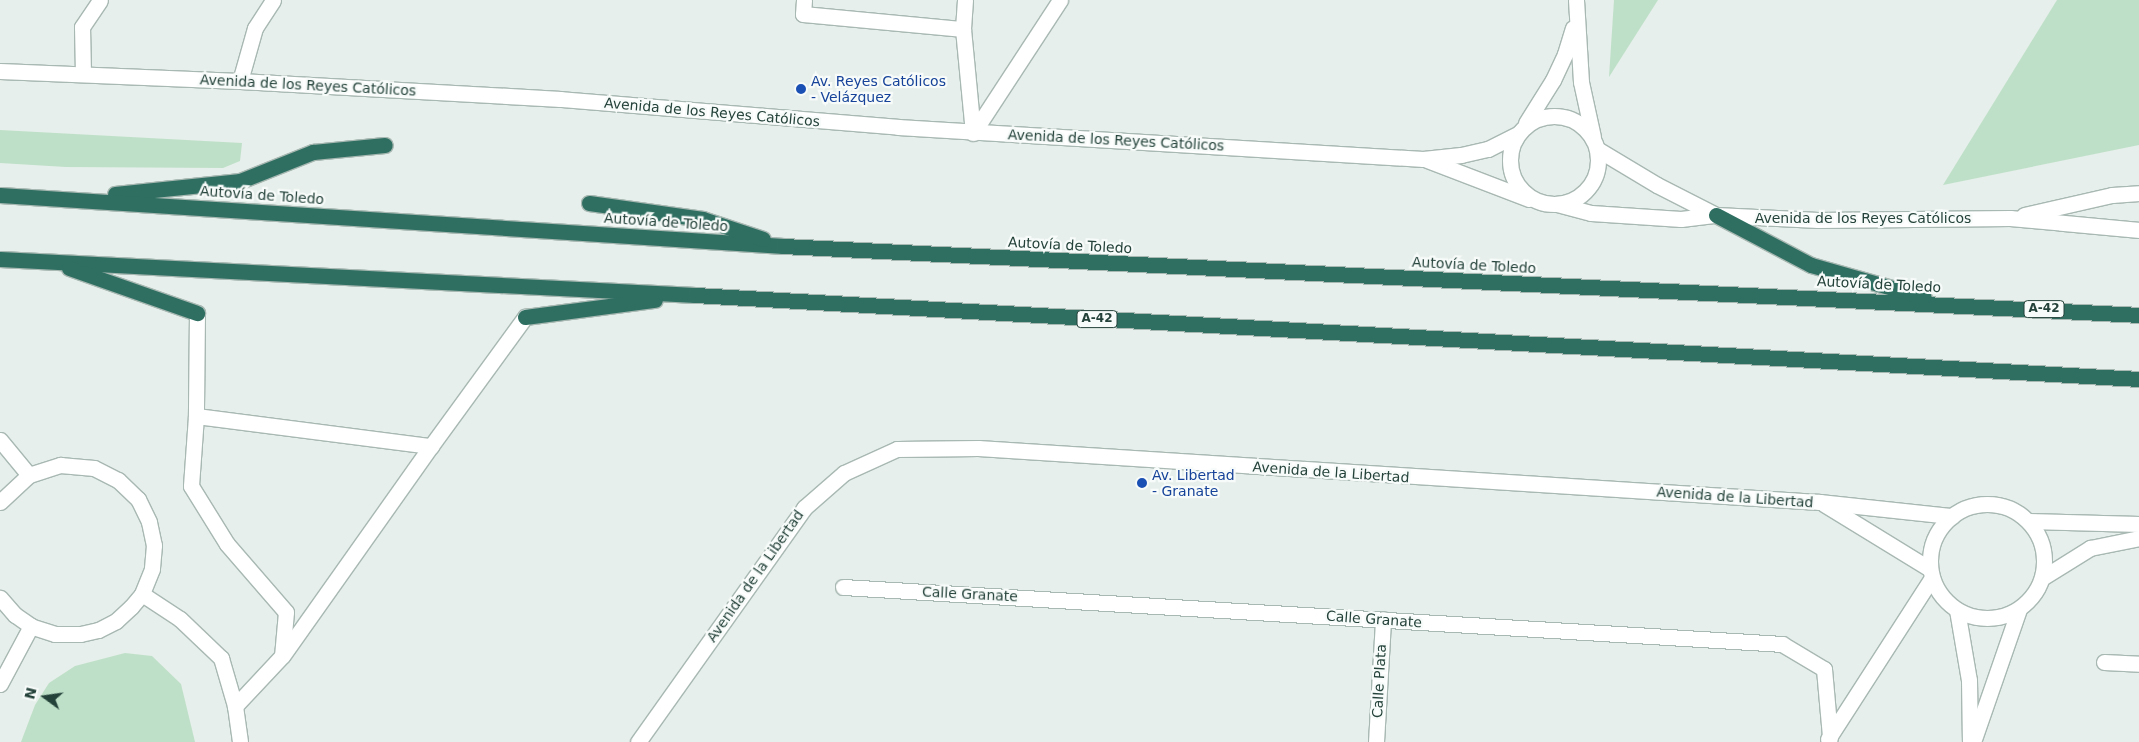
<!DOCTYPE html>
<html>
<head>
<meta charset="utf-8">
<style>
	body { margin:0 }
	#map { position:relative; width:2139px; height:742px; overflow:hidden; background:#e6efeb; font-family:"DejaVu Sans",sans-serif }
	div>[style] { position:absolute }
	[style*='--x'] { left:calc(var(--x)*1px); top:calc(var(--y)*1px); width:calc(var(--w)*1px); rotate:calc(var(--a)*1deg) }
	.green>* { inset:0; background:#bfe0c8 }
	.roads { filter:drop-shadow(1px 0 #a8b8b2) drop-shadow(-1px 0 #a8b8b2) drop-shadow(0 1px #a8b8b2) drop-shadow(0 -1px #a8b8b2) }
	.minor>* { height:15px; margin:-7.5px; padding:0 7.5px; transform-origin:7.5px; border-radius:7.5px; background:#fff }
	.minor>.ring { margin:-7.5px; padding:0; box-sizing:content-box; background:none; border:15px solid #fff; border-radius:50% }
	.highway>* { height:15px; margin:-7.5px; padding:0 7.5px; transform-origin:7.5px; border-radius:7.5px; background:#2f6f62 }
	.dots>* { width:14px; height:14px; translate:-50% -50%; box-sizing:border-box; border:2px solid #f7fbf9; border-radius:50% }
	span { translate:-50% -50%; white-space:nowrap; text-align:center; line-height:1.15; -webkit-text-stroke:4.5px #f7fbf9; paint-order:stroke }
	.shield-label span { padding:1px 4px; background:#f7fbf9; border:1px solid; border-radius:4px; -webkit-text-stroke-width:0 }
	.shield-label { font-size:12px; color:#24423a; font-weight:700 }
	.transit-label { font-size:14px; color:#164399 }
	.left { translate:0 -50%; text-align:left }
	.street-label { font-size:14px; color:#24423a }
	.north { position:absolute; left:20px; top:672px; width:50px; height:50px; -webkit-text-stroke:4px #f7fbf9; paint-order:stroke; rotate:284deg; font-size:14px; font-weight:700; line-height:20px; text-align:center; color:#24423a }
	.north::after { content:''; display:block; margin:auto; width:18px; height:22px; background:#24423a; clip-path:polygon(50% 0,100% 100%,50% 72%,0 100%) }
</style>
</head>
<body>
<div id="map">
	<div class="green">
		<div style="clip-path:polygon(1614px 0,1658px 0,1609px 77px)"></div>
		<div style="clip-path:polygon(2057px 0,2139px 0,2139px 145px,1943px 185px)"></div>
		<div style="clip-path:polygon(0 130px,242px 143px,240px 161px,223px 168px,66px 167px,0 163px)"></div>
		<div style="clip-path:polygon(125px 653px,152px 656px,181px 684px,195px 742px,21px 742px,35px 705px,49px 683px,75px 666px)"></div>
	</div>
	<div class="roads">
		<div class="minor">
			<div style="--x:804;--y:0;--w:14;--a:94"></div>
			<div style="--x:803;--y:14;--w:161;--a:5.4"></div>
			<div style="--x:965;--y:0;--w:29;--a:94"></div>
			<div style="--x:963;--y:29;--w:104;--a:84.5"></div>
			<div style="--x:1576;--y:0;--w:82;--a:86.5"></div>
			<div style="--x:1581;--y:82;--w:56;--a:77.7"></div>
			<div style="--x:0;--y:71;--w:240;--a:2.4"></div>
			<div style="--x:240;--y:81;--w:321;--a:3.2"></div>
			<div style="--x:560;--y:99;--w:339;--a:4.7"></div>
			<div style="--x:898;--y:127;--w:526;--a:3.49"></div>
			<div style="--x:1423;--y:159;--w:38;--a:-6"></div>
			<div style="--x:1461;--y:155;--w:28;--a:-13"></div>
			<div style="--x:1488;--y:149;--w:34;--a:-27"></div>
			<div style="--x:83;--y:74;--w:47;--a:-91.2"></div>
			<div style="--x:82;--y:27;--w:32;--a:-56"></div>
			<div style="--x:240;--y:81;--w:55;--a:-74.2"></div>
			<div style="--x:255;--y:28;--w:33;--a:-57"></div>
			<div class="ring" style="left:1510px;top:116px;width:73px;height:73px"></div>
			<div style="--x:1526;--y:123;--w:51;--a:-57.9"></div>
			<div style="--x:1553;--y:80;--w:29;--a:-65"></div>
			<div style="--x:1565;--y:54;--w:27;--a:-73"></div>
			<div style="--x:973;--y:133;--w:159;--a:-56.8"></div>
			<div style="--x:1597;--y:149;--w:70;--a:31"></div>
			<div style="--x:1657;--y:185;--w:66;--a:27"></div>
			<div style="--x:1427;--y:160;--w:109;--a:20.9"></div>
			<div style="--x:1557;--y:204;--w:35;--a:15"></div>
			<div style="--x:1591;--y:213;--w:90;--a:3.8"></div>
			<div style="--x:1681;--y:219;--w:35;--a:-7"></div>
			<div style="--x:1716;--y:215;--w:102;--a:2.8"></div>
			<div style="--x:1818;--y:220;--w:192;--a:-0.6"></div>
			<div style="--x:2010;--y:218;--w:130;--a:5.3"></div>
			<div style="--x:2024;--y:215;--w:90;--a:-12.8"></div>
			<div style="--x:2112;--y:195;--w:27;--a:-4"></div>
			<div style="--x:197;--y:313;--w:103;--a:90.6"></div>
			<div style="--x:196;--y:416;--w:70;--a:94.1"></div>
			<div style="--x:191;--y:486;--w:68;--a:58.2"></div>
			<div style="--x:227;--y:544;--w:90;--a:49.1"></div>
			<div style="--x:286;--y:612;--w:44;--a:95.2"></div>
			<div style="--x:282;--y:656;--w:69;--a:133.2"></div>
			<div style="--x:196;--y:416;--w:237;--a:7.3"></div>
			<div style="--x:431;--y:446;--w:160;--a:-53.9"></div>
			<div style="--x:0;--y:440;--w:45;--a:50.4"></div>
			<div style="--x:0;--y:502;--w:40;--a:-43"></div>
			<div style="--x:29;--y:475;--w:33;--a:-18"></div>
			<div style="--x:60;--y:465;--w:34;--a:5"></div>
			<div style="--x:94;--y:468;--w:27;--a:27"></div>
			<div style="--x:118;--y:480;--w:28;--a:44"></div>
			<div style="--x:138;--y:499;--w:25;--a:64"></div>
			<div style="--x:149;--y:522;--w:24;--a:78"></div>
			<div style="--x:154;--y:545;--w:24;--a:95"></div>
			<div style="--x:152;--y:569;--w:27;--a:112"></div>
			<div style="--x:142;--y:594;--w:17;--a:130"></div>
			<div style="--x:131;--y:607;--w:21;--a:137"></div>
			<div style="--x:116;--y:621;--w:20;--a:153"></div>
			<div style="--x:98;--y:630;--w:18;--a:167"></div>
			<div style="--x:80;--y:634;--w:25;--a:180"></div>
			<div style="--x:55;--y:634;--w:25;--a:-162"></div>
			<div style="--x:31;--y:626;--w:19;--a:-145"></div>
			<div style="--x:15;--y:615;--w:23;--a:-131"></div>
			<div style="--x:1824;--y:504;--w:124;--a:31.5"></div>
			<div class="ring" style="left:1930px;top:504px;width:99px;height:99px"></div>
			<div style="--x:2029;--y:521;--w:110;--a:1.6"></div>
			<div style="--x:2042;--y:578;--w:57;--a:-32"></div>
			<div style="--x:2090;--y:548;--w:50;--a:-11.5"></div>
			<div style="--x:843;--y:587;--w:941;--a:3.47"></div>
			<div style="--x:1782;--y:644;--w:49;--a:30.8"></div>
			<div style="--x:1824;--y:669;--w:67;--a:84.9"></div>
			<div style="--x:1830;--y:736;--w:6;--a:99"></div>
			<div style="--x:142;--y:594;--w:45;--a:33.3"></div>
			<div style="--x:180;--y:619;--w:57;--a:43.6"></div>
			<div style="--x:221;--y:658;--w:50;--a:73.7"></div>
			<div style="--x:235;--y:706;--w:36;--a:82"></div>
			<div style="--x:1957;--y:610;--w:71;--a:80.3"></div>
			<div style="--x:1969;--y:680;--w:62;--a:89.1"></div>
			<div style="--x:283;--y:655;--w:256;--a:-54.7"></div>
			<div style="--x:2104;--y:662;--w:35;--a:3"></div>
			<div style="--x:0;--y:684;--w:66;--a:-61.9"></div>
			<div style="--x:1828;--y:739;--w:190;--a:-57.2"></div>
			<div style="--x:638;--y:742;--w:287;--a:-54.6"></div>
			<div style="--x:804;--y:508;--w:53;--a:-41.2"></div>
			<div style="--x:844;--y:473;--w:58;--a:-24.4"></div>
			<div style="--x:897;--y:449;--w:81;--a:-0.7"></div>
			<div style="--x:978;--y:448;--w:844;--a:3.67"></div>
			<div style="--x:1820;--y:502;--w:133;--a:6.1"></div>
			<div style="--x:1376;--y:742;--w:123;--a:-86.7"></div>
			<div style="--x:1973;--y:742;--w:141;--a:-70.9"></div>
		</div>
		<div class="highway">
			<div style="--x:115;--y:194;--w:126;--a:-5.9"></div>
			<div style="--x:240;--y:181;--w:79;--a:-21.7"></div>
			<div style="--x:313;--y:152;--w:72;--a:-5.6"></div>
			<div style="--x:0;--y:195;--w:785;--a:3.73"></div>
			<div style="--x:783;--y:246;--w:1358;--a:2.91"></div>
			<div style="--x:589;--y:203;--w:115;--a:8"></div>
			<div style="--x:703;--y:219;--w:63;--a:18.4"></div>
			<div style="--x:1716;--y:215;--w:107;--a:27.8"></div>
			<div style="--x:1811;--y:265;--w:117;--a:15.8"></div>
			<div style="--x:0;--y:259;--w:696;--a:2.97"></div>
			<div style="--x:695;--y:295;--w:1446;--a:3.33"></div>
			<div style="--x:69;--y:268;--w:136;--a:19.4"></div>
			<div style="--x:525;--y:317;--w:131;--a:-7.5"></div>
		</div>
	</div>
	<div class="dots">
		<div style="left:801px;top:89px;background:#1a4fb4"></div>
		<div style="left:1142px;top:483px;background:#1a4fb4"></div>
	</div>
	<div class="shield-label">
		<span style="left:2044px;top:309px">A-42</span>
		<span style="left:1097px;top:319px">A-42</span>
	</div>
	<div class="transit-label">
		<span class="left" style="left:811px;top:89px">Av. Reyes Católicos<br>- Velázquez</span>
		<span class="left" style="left:1152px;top:483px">Av. Libertad<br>- Granate</span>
	</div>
	<div class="street-label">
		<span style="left:308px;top:85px;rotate:3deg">Avenida de los Reyes Católicos</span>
		<span style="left:712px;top:112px;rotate:5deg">Avenida de los Reyes Católicos</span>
		<span style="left:1116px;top:140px;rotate:3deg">Avenida de los Reyes Católicos</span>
		<span style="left:262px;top:195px;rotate:4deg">Autovía de Toledo</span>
		<span style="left:1863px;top:218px">Avenida de los Reyes Católicos</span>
		<span style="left:666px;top:222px;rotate:4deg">Autovía de Toledo</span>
		<span style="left:1070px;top:245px;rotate:3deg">Autovía de Toledo</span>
		<span style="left:1474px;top:265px;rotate:3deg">Autovía de Toledo</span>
		<span style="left:1879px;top:284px;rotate:3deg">Autovía de Toledo</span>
		<span style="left:1331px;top:472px;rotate:4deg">Avenida de la Libertad</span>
		<span style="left:1735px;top:497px;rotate:4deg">Avenida de la Libertad</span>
		<span style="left:755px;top:576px;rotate:-55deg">Avenida de la Libertad</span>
		<span style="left:970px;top:594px;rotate:3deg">Calle Granate</span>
		<span style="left:1374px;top:619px;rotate:4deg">Calle Granate</span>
		<span style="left:1379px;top:681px;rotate:-87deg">Calle Plata</span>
	</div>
	<div class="north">N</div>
</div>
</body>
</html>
